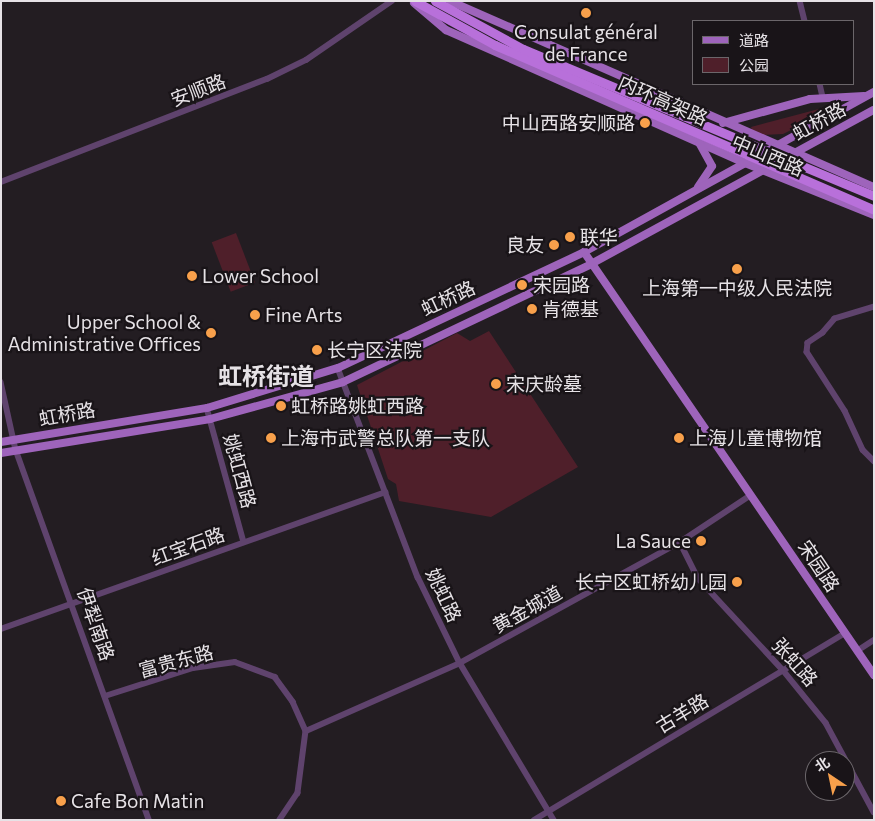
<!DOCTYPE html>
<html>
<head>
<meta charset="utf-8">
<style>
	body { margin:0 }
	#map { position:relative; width:875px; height:821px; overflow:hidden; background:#231d22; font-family:Commissioner,"Noto Sans SC",sans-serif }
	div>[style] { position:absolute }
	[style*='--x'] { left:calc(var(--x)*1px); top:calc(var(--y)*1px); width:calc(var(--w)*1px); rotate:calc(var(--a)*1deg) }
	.green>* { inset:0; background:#4f1f2a; transform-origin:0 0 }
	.minor>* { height:5.5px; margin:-2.75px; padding:0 2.75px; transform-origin:2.75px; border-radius:2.75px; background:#5f436d }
	.major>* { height:8px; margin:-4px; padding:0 4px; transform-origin:4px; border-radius:4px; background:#9e64bb }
	.highway-bridge>* { height:9px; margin:-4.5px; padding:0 4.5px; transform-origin:4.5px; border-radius:4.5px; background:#b870da }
	.dots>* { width:14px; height:14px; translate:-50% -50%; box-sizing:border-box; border:2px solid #191418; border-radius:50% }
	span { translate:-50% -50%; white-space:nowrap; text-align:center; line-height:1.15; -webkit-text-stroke:4.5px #191418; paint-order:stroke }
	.poi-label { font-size:19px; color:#e6e2e6 }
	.right { translate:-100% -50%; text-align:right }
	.left { translate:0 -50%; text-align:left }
	.street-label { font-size:19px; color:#e6e2e6 }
	.district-label { font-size:24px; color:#e6e2e6; font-weight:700 }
	.frame { position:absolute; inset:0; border:2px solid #e6e2e6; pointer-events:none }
	.legend { position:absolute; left:692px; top:20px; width:162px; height:65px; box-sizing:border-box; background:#191418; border:1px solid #6b666a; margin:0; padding:6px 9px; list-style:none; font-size:15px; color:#e6e2e6 }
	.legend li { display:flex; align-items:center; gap:10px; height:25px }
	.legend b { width:25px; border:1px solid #6b666a }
	.north { position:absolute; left:805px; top:751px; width:50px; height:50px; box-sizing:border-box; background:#191418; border:1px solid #6b666a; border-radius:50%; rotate:326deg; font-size:14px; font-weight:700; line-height:20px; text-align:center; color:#e6e2e6 }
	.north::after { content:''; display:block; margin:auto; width:18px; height:22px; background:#f8a04b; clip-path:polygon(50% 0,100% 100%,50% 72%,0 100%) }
</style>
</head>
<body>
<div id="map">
	<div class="green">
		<div style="clip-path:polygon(834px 105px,834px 109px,783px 134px,762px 135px,752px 130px,751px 127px)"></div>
		<div style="left:236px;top:233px;width:53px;height:26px;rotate:69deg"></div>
		<div style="clip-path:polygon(489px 331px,578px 467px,491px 517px,399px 501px,396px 484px,388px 479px,357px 385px,457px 333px,470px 341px)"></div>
	</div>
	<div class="minor">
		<div style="--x:800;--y:1;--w:21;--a:76"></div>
		<div style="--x:820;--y:84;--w:13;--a:77"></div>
		<div style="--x:1;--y:182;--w:285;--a:-21.2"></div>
		<div style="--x:267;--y:79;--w:43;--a:-26"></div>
		<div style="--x:306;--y:60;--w:104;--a:-34.5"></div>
		<div style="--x:874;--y:307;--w:41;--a:162.9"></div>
		<div style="--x:835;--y:319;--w:18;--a:131"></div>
		<div style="--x:823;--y:333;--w:18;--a:146"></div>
		<div style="--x:808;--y:343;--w:9;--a:96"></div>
		<div style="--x:807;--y:352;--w:70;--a:57.2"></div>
		<div style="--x:845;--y:411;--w:43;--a:65.2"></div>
		<div style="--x:863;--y:450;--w:16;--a:45"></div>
		<div style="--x:338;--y:368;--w:224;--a:69.1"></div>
		<div style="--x:418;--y:577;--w:96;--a:64"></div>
		<div style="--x:460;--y:663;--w:183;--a:59.1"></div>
		<div style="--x:1;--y:382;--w:70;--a:77.6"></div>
		<div style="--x:16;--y:450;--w:393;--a:70.2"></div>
		<div style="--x:207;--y:408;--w:139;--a:74.6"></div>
		<div style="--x:680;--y:542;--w:40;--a:63.4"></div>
		<div style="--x:698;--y:578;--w:125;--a:47.3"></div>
		<div style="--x:783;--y:670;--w:68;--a:50.9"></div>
		<div style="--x:826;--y:723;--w:101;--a:61.7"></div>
		<div style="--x:1;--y:629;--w:408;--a:-19.6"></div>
		<div style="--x:857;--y:651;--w:20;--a:-33"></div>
		<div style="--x:105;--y:696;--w:92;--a:-17.7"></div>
		<div style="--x:193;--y:668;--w:42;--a:-8.1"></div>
		<div style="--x:235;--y:662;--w:43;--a:20.6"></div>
		<div style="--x:275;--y:677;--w:31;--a:54"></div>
		<div style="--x:293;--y:702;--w:32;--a:66"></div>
		<div style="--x:306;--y:731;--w:63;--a:97.4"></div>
		<div style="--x:298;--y:793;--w:32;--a:124"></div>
		<div style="--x:306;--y:731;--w:168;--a:-23.8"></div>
		<div style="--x:460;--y:663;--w:251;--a:-28.8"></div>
		<div style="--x:680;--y:542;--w:85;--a:-33.5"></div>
		<div style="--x:534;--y:820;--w:363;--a:-31"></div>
	</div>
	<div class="major">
		<div style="--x:450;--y:1;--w:463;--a:23.7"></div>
		<div style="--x:414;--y:3;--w:42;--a:40.2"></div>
		<div style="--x:446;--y:30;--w:327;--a:24"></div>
		<div style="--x:745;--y:163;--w:139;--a:22"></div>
		<div style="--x:723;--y:123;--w:90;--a:-15.4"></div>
		<div style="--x:810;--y:99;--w:54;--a:-3.2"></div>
		<div style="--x:698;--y:187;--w:25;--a:-56"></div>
		<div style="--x:712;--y:166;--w:25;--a:-119"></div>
		<div style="--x:584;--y:252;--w:513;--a:55.57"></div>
		<div style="--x:1;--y:442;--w:209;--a:-9.4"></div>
		<div style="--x:207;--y:408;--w:137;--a:-17"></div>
		<div style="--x:338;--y:368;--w:272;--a:-25.2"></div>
		<div style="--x:584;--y:252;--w:331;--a:-28.9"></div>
		<div style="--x:1;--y:453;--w:212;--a:-9.2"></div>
		<div style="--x:210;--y:419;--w:138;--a:-15.5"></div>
		<div style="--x:343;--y:382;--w:275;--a:-25.4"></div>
		<div style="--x:591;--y:264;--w:322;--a:-28.6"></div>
	</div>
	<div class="highway-bridge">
		<div style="--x:415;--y:1;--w:91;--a:28.8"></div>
		<div style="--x:495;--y:45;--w:413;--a:23.5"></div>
		<div style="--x:435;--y:1;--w:100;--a:28.6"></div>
		<div style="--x:523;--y:49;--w:381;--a:22.7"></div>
	</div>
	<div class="dots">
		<div style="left:586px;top:13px;background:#f8a04b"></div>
		<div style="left:645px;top:123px;background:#f8a04b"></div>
		<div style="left:570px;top:237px;background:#f8a04b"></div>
		<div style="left:554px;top:245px;background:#f8a04b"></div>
		<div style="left:737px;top:269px;background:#f8a04b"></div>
		<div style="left:192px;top:276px;background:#f8a04b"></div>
		<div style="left:522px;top:285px;background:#f8a04b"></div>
		<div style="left:532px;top:309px;background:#f8a04b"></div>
		<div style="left:255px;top:315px;background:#f8a04b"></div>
		<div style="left:211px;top:333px;background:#f8a04b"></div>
		<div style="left:317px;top:350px;background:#f8a04b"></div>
		<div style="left:496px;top:384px;background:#f8a04b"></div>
		<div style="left:281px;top:406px;background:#f8a04b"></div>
		<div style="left:271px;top:438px;background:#f8a04b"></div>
		<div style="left:679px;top:438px;background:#f8a04b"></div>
		<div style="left:701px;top:541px;background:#f8a04b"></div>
		<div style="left:737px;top:582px;background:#f8a04b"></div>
		<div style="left:61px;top:801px;background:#f8a04b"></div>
	</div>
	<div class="poi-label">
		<span style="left:586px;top:43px">Consulat général<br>de France</span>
		<span class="right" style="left:635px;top:123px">中山西路安顺路</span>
		<span class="left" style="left:580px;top:237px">联华</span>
		<span class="right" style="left:544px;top:245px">良友</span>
		<span class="left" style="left:202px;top:276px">Lower School</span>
		<span class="left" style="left:533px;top:285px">宋园路</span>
		<span style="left:737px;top:288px">上海第一中级人民法院</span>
		<span class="left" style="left:542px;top:309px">肯德基</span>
		<span class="left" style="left:265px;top:315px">Fine Arts</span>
		<span class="right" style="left:201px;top:333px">Upper School &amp;<br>Administrative Offices</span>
		<span class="left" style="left:327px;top:350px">长宁区法院</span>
		<span class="left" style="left:506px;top:384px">宋庆龄墓</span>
		<span class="left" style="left:291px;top:406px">虹桥路姚虹西路</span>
		<span class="left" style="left:281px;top:438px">上海市武警总队第一支队</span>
		<span class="left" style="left:689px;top:438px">上海儿童博物馆</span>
		<span class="right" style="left:691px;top:541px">La Sauce</span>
		<span class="right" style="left:727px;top:582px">长宁区虹桥幼儿园</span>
		<span class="left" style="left:71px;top:801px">Cafe Bon Matin</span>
	</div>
	<div class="street-label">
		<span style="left:198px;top:90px;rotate:-21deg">安顺路</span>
		<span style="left:663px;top:100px;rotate:24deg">内环高架路</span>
		<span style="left:819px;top:121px;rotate:-29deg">虹桥路</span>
		<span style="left:768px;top:155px;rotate:23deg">中山西路</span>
		<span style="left:448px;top:298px;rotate:-25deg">虹桥路</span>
		<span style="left:67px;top:414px;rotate:-10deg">虹桥路</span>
		<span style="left:240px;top:471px;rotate:75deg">姚虹西路</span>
		<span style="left:188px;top:546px;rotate:-20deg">红宝石路</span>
		<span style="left:819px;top:566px;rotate:56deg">宋园路</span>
		<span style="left:444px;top:595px;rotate:65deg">姚虹路</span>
		<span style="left:527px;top:609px;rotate:-29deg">黄金城道</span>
		<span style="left:96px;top:624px;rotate:71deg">伊犁南路</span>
		<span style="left:176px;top:661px;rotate:-15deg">富贵东路</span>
		<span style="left:795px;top:662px;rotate:48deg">张虹路</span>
		<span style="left:682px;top:713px;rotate:-31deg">古羊路</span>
	</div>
	<div class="district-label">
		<span style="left:266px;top:376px">虹桥街道</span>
	</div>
	<div class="frame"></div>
	<ul class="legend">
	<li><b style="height:6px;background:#9e64bb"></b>道路</li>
	<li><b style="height:14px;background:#4f1f2a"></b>公园</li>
	</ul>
	<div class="north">北</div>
</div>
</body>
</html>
